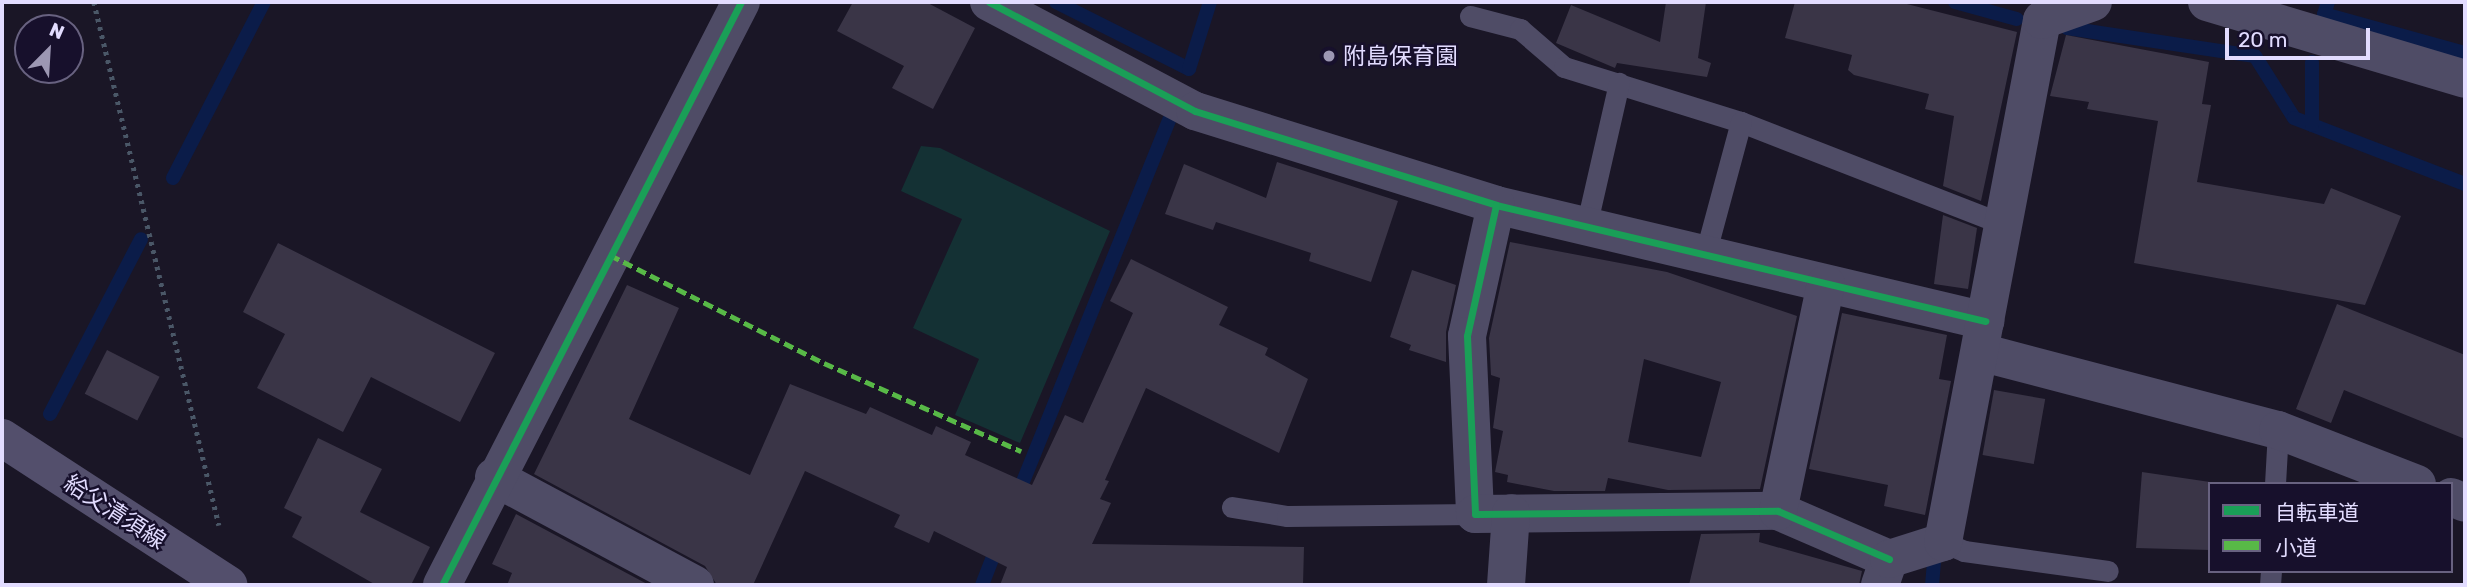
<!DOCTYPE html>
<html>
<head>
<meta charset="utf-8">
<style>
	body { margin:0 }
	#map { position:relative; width:2467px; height:587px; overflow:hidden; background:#1a1626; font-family:Rubik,"Noto Sans JP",sans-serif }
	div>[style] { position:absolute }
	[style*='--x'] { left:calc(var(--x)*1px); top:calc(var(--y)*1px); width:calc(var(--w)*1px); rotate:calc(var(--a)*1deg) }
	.green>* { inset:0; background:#143134 }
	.stream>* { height:14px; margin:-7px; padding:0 7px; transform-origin:7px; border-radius:7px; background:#0b1c49 }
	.building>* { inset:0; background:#3a3547; transform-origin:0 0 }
	.path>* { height:4.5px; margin-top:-2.25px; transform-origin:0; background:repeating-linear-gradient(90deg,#4a5767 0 3.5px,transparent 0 8.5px) }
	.service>* { height:21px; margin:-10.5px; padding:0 10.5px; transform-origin:10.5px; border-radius:10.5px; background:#4f4c66 }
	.minor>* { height:38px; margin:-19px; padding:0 19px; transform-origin:19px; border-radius:19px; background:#4f4c66 }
	.secondary>* { height:38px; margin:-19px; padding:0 19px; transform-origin:19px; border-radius:19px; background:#534f6c }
	.quiet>* { height:5px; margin-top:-2.5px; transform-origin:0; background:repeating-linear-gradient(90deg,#58b947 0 10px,transparent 0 15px) }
	.cycleway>* { height:7px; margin:-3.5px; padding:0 3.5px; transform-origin:3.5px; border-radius:3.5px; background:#1a9f57 }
	.dots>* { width:19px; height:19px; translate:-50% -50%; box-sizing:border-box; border:4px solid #17102c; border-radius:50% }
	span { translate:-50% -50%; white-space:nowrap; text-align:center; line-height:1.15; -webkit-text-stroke:5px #17102c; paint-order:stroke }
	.poi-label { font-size:23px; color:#e2dcff }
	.left { translate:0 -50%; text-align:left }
	.street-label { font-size:23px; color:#e2dcff }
	.frame { position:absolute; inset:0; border:4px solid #e2dcff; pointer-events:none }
	.legend { position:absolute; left:2208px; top:482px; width:245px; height:91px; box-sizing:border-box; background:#17102c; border:2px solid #686280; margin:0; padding:9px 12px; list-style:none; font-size:21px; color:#e2dcff }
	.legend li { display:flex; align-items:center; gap:14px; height:35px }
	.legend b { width:35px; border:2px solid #686280 }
	.north { position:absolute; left:14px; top:14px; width:70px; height:70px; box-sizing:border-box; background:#17102c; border:2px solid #686280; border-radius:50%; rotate:24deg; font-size:19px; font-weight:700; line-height:28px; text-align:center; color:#e2dcff }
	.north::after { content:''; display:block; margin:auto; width:24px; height:32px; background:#9c97b3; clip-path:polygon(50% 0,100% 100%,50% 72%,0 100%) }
	.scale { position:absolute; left:2225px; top:28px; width:145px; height:32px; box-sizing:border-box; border:4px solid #e2dcff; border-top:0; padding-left:9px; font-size:21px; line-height:24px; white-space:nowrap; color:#e2dcff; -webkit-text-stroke:5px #17102c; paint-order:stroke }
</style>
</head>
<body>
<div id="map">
	<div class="green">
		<div style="clip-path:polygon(921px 146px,940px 148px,1110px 231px,1020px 443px,955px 415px,979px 359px,913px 328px,962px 219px,901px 191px)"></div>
	</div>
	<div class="stream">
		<div style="--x:1056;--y:2;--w:149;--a:26.7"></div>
		<div style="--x:1189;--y:69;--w:70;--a:-72.6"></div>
		<div style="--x:1955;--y:2;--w:64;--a:15.3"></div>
		<div style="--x:2328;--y:2;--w:13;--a:108"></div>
		<div style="--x:2324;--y:14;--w:146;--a:15.5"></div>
		<div style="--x:2067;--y:28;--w:190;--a:8.5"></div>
		<div style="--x:2255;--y:56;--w:73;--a:57.8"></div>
		<div style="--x:2294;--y:118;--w:183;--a:21.1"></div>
		<div style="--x:2312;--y:62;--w:63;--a:90"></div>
		<div style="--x:173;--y:178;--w:198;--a:-62.7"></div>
		<div style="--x:50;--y:414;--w:197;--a:-62.5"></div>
		<div style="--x:1016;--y:499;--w:409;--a:-68"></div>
		<div style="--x:982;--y:585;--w:44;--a:-68.7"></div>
		<div style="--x:1932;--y:585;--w:24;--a:-85"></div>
	</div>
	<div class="building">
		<div style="clip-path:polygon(853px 2px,926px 2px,975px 28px,933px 109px,892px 88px,904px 66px,837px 31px)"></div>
		<div style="clip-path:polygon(1666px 2px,1706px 2px,1698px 58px,1711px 63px,1707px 77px,1617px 63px,1615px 68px,1556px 43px,1571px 5px,1660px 42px)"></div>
		<div style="clip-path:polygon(1795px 2px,1899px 2px,2017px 32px,1981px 201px,1943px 186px,1954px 116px,1925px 109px,1929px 94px,1854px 75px,1848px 70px,1852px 55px,1785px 38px)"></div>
		<div style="clip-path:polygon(2066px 35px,2209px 62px,2202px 104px,2211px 105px,2197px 182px,2324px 204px,2331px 188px,2401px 216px,2365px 305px,2134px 263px,2158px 121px,2087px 109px,2089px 102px,2050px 96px)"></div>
		<div style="clip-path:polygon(1277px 162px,1398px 201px,1371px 282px,1309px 261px,1311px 253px,1216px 222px,1213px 230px,1165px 214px,1184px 164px,1266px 198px)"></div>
		<div style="clip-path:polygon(1943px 215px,1977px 228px,1968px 289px,1934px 284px)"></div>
		<div style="clip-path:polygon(evenodd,1510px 242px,1667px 272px,1797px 316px,1760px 489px,1668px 490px,1608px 478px,1605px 491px,1554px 491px,1507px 482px,1508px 475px,1495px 472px,1503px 431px,1493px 428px,1500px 378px,1491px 375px,1489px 338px,1510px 242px,1644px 359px,1721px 382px,1701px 457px,1628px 442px,1644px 359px)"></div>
		<div style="clip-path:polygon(278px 243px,495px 353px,460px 422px,371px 377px,343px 432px,257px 388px,285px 334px,243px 312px)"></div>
		<div style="clip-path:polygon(1131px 259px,1228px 307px,1219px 325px,1268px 348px,1265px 355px,1308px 379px,1279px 453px,1146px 388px,1105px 480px,1109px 481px,1100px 499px,1111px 503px,1092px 544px,1304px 547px,1303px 585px,1000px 585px,1007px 567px,934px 531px,929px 543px,894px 527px,900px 515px,805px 471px,753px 585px,717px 585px,705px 566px,534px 474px,627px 285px,679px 308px,629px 419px,750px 475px,790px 384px,866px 414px,870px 407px,932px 435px,936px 426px,971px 442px,965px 455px,1032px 485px,1065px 415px,1083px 423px,1133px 313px,1110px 301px)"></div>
		<div style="clip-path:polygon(1412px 270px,1456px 285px,1446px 332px,1446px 362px,1409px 350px,1411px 345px,1390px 337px)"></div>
		<div style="clip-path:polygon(2337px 304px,2465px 355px,2465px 439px,2344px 390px,2331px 423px,2296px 409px)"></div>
		<div style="clip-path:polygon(1842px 313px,1947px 335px,1939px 379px,1951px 381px,1925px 515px,1884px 506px,1888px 485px,1809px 469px)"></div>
		<div style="left:107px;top:350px;width:59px;height:49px;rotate:27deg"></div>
		<div style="left:1994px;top:390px;width:52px;height:66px;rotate:10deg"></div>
		<div style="clip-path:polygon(318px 438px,382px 469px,360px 512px,430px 547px,411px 585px,376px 585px,292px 537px,302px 517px,284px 508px)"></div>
		<div style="clip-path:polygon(2142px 472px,2210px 482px,2210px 550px,2136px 548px)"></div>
		<div style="clip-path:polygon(516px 514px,649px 585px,507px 585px,512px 573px,492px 564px)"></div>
		<div style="clip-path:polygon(1760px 533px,1759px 542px,1862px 571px,1859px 585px,1689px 585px,1701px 534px)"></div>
	</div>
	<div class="path">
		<div style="--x:94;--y:2;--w:538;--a:76.56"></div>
	</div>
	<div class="service">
		<div style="--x:1470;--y:16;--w:52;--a:14.6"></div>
		<div style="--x:1520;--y:29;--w:58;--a:40.8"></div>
		<div style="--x:1564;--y:67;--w:185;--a:17.3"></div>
		<div style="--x:1741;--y:122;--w:281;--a:21.3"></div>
		<div style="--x:1586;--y:227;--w:148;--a:-77.1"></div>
		<div style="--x:1705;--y:255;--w:138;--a:-74.9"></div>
		<div style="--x:2275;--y:484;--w:54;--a:-86.8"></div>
		<div style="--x:1232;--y:507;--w:56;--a:9.3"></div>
		<div style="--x:1287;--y:516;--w:188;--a:-0.6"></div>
		<div style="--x:1943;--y:542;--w:23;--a:23"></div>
		<div style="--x:1964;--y:551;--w:145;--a:7.9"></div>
		<div style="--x:2270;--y:585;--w:14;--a:-86"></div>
	</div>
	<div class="minor">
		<div style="--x:989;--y:2;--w:233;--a:27.9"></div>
		<div style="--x:1195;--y:111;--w:315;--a:17.3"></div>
		<div style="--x:1496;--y:205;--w:503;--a:13.34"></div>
		<div style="--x:2207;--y:2;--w:269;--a:16.6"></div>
		<div style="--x:1496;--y:205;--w:134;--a:102.5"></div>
		<div style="--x:1467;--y:336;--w:178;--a:87.4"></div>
		<div style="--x:1475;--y:514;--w:303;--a:-0.6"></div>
		<div style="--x:1778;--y:511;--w:121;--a:23.4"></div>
		<div style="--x:1980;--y:352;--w:308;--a:14.7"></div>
		<div style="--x:2278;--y:430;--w:149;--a:21.2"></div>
		<div style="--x:494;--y:477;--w:228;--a:28.2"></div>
		<div style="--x:2451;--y:497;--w:15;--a:23"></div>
		<div style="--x:1778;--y:511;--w:232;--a:-78.1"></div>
		<div style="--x:442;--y:585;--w:655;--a:-62.85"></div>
		<div style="--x:1506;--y:585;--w:72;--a:-86"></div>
		<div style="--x:1880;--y:585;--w:28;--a:-71"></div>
		<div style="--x:1889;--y:559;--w:57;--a:-17.5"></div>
		<div style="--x:1943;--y:542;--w:531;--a:-79.26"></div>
		<div style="--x:2042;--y:20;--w:54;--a:-19.4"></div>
	</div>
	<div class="secondary">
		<div style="--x:2;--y:438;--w:270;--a:33"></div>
	</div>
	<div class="quiet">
		<div style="--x:610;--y:255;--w:240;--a:26.8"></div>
		<div style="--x:824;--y:363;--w:216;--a:24.1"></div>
	</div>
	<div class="cycleway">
		<div style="--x:989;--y:2;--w:233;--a:27.9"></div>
		<div style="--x:1195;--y:111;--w:315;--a:17.3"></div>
		<div style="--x:1496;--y:205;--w:503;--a:13.34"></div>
		<div style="--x:1496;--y:205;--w:134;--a:102.5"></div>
		<div style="--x:1467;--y:336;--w:178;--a:87.4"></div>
		<div style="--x:1475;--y:514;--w:303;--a:-0.6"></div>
		<div style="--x:1778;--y:511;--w:121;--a:23.4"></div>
		<div style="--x:442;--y:585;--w:655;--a:-62.85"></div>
	</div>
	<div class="dots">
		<div style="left:1329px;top:56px;background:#9c97b3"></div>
	</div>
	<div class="poi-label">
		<span class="left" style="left:1343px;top:56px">附島保育園</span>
	</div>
	<div class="street-label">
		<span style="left:115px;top:512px;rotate:33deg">給父清須線</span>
	</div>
	<div class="frame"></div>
	<ul class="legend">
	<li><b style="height:9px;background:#1a9f57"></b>自転車道</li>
	<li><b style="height:9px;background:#58b947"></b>小道</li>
	</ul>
	<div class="north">N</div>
	<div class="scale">20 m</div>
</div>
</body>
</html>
